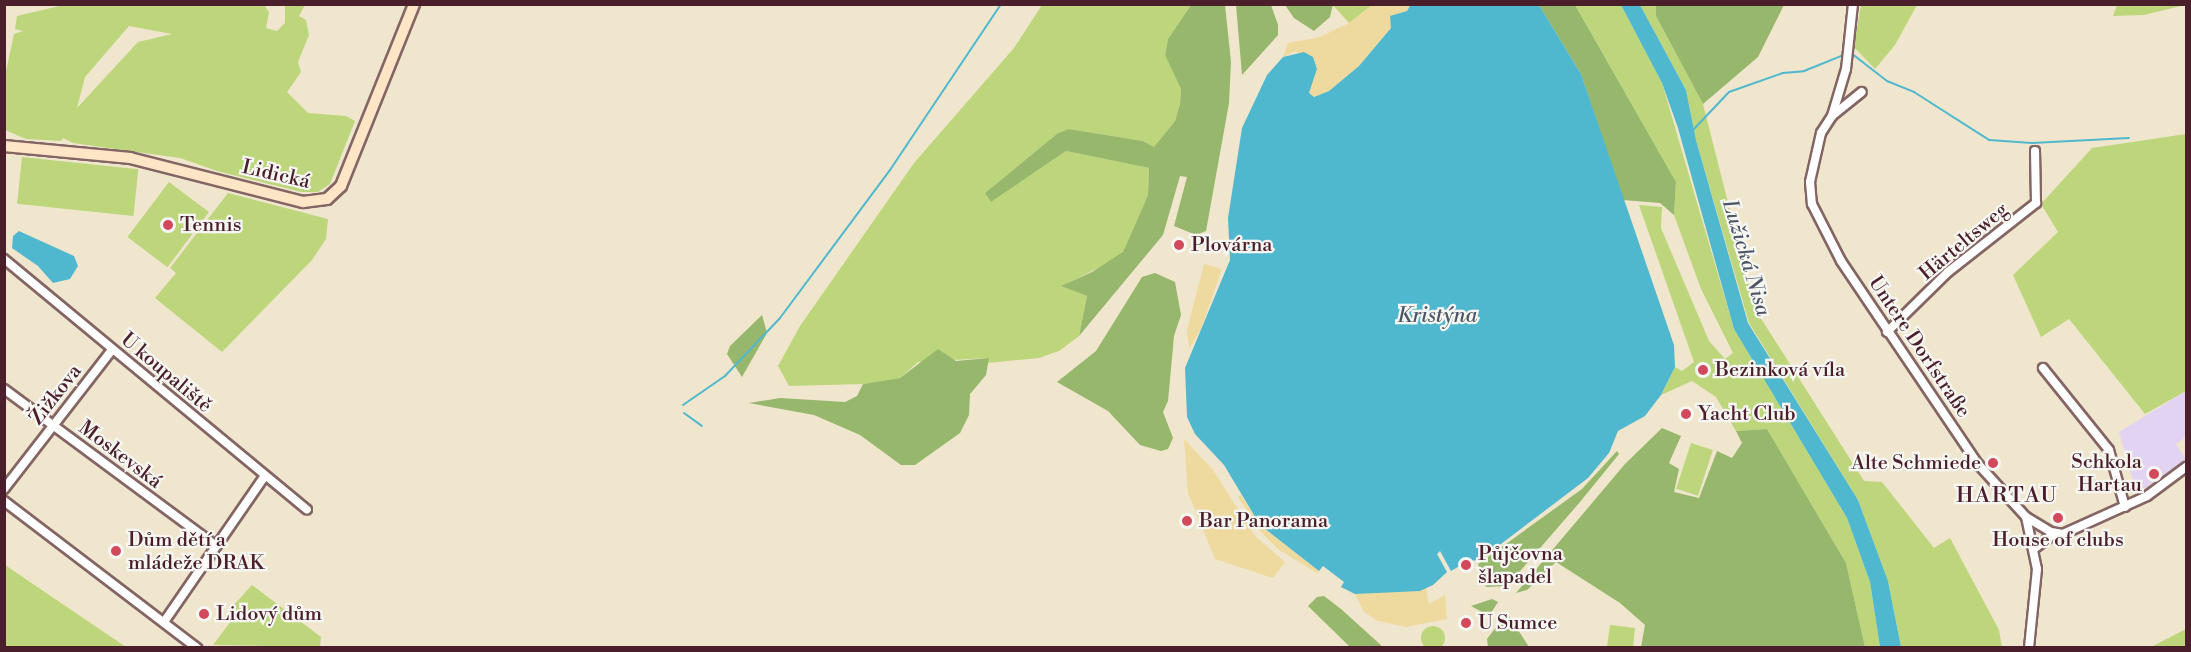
<!DOCTYPE html>
<html>
<head>
<meta charset="utf-8">
<style>
	body { margin:0 }
	#map { position:relative; width:2191px; height:652px; overflow:hidden; background:#efe6cd; font-family:"Libre Bodoni",serif }
	div>[style] { position:absolute }
	[style*='--x'] { left:calc(var(--x)*1px); top:calc(var(--y)*1px); width:calc(var(--w)*1px); rotate:calc(var(--a)*1deg) }
	.built>* { inset:0; background:#e3d3f2 }
	.green>* { inset:0; background:#bdd67c; transform-origin:0 0 }
	.round { border-radius:50% }
	.forest>* { inset:0; background:#96b76c }
	.sand>* { inset:0; background:#eeda9e }
	.water>* { inset:0; background:#50b8ce }
	.stream>* { height:2px; margin:-1px; padding:0 1px; transform-origin:1px; border-radius:1px; background:#50b8ce }
	.roads { filter:drop-shadow(2px 0 #846564) drop-shadow(-2px 0 #846564) drop-shadow(0 2px #846564) drop-shadow(0 -2px #846564) }
	.street>* { height:8px; margin:-4px; padding:0 4px; transform-origin:4px; border-radius:4px; background:#fff }
	.secondary>* { height:10px; margin:-5px; padding:0 5px; transform-origin:5px; border-radius:5px; background:#fde5c5 }
	.dots>* { width:16px; height:16px; translate:-50% -50%; box-sizing:border-box; border:3px solid #f6f6f2; border-radius:50% }
	span { translate:-50% -50%; white-space:nowrap; text-align:center; line-height:1.15; -webkit-text-stroke:4.5px #f6f6f2; paint-order:stroke }
	.street-label { font-size:20px; color:#4a1f2b }
	.poi-label { font-size:20px; color:#4a1f2b }
	.left { translate:0 -50%; text-align:left }
	.right { translate:-100% -50%; text-align:right }
	.water-label { font-size:21px; color:#4c5564; font-style:italic }
	.quarter-label { font-size:22px; color:#4a1f2b; letter-spacing:1.5px }
	.frame { position:absolute; inset:0; border:6px solid #4a1f2b; pointer-events:none }
</style>
</head>
<body>
<div id="map">
	<div class="built">
		<div style="clip-path:polygon(2186px 391px,2186px 437px,2176px 444px,2186px 459px,2137px 494px,2119px 432px)"></div>
	</div>
	<div class="green">
		<div style="clip-path:polygon(evenodd,68px 4px,264px 5px,269px 12px,266px 28px,277px 31px,285px 23px,285px 5px,305px 5px,299px 16px,306px 20px,309px 35px,298px 62px,301px 72px,287px 92px,308px 113px,346px 116px,355px 121px,330px 184px,318px 192px,301px 192px,217px 171px,180px 158px,73px 143px,63px 138px,61px 141px,26px 139px,5px 130px,5px 76px,14px 34px,23px 31px,15px 29px,17px 16px,68px 4px,129px 26px,172px 34px,138px 42px,77px 108px,85px 77px,129px 26px)"></div>
		<div style="clip-path:polygon(1042px 5px,1191px 5px,1168px 39px,1165px 54px,1181px 89px,1180px 104px,1175px 121px,1154px 147px,1143px 141px,1069px 129px,1058px 133px,985px 193px,991px 202px,1066px 151px,1149px 168px,1148px 195px,1123px 252px,1114px 260px,1062px 286px,1087px 296px,1079px 336px,1059px 351px,1039px 358px,987px 363px,988px 358px,918px 362px,900px 378px,863px 384px,789px 386px,778px 366px,800px 326px,914px 163px,1014px 48px)"></div>
		<div style="clip-path:polygon(1333px 5px,1372px 5px,1349px 23px)"></div>
		<div style="clip-path:polygon(1575px 5px,1621px 5px,1662px 83px,1734px 329px,1847px 518px,1870px 582px,1880px 647px,1865px 647px,1846px 563px,1767px 429px,1736px 431px,1716px 397px,1692px 381px,1661px 395px,1675px 367px,1682px 371px,1694px 362px,1639px 205px,1662px 207px,1661px 228px,1709px 341px,1725px 359px,1733px 353px,1701px 289px,1674px 215px,1676px 182px)"></div>
		<div style="clip-path:polygon(1640px 5px,1656px 5px,1656px 16px,1703px 104px,1755px 309px,1864px 481px,1882px 482px,1934px 548px,1950px 538px,1999px 630px,2002px 647px,1901px 647px,1888px 581px,1858px 500px,1749px 323px,1696px 140px,1686px 90px)"></div>
		<div style="clip-path:polygon(1861px 5px,1917px 5px,1895px 45px,1875px 69px,1854px 47px)"></div>
		<div style="clip-path:polygon(2117px 5px,2185px 5px,2144px 15px,2113px 16px)"></div>
		<div style="clip-path:polygon(2186px 134px,2186px 391px,2145px 414px,2069px 319px,2041px 337px,2013px 275px,2058px 232px,2041px 204px,2092px 148px)"></div>
		<div style="left:22px;top:157px;width:117px;height:47px;rotate:6deg"></div>
		<div style="left:169px;top:182px;width:50px;height:69px;rotate:37deg"></div>
		<div style="clip-path:polygon(228px 193px,328px 219px,326px 239px,312px 260px,222px 352px,155px 298px,176px 273px,170px 268px)"></div>
		<div style="left:1691px;top:443px;width:23px;height:48px;rotate:18deg"></div>
		<div style="clip-path:polygon(5px 565px,126px 647px,5px 647px)"></div>
		<div style="clip-path:polygon(252px 585px,321px 637px,320px 647px,213px 645px,231px 621px,225px 615px)"></div>
		<div style="clip-path:polygon(1610px 625px,1635px 628px,1633px 647px,1607px 647px)"></div>
		<div class="round" style="left:1421px;top:626px;width:24px;height:24px"></div>
		<div style="clip-path:polygon(2186px 629px,2186px 647px,2151px 647px)"></div>
	</div>
	<div class="forest">
		<div style="clip-path:polygon(1333px 4px,1330px 17px,1314px 31px,1294px 18px,1285px 5px)"></div>
		<div style="clip-path:polygon(1191px 5px,1225px 5px,1231px 62px,1229px 103px,1206px 231px,1196px 235px,1174px 226px,1187px 177px,1180px 176px,1163px 235px,1079px 336px,1087px 296px,1061px 286px,1092px 272px,1123px 252px,1148px 195px,1149px 168px,1066px 151px,991px 202px,985px 193px,1058px 133px,1069px 129px,1143px 141px,1154px 147px,1175px 121px,1180px 104px,1181px 89px,1165px 55px,1168px 39px)"></div>
		<div style="clip-path:polygon(1236px 5px,1271px 5px,1278px 25px,1278px 35px,1242px 75px)"></div>
		<div style="clip-path:polygon(1539px 5px,1575px 5px,1676px 182px,1674px 215px,1660px 203px,1623px 200px,1581px 74px)"></div>
		<div style="clip-path:polygon(1656px 5px,1656px 4px,1784px 5px,1758px 57px,1703px 104px,1656px 16px)"></div>
		<div style="clip-path:polygon(1155px 273px,1175px 282px,1181px 315px,1174px 336px,1168px 401px,1163px 412px,1173px 438px,1168px 449px,1161px 451px,1140px 445px,1108px 411px,1057px 382px,1096px 351px,1142px 277px)"></div>
		<div style="clip-path:polygon(762px 315px,767px 333px,742px 377px,727px 354px,730px 346px)"></div>
		<div style="clip-path:polygon(938px 349px,956px 361px,989px 358px,986px 375px,970px 394px,969px 415px,960px 433px,915px 465px,901px 465px,860px 435px,814px 415px,749px 403px,780px 398px,845px 402px,857px 396px,863px 384px,900px 378px)"></div>
		<div style="clip-path:polygon(1662px 428px,1681px 436px,1669px 463px,1679px 469px,1674px 492px,1699px 498px,1717px 451px,1732px 458px,1742px 443px,1736px 431px,1767px 429px,1846px 563px,1865px 647px,1641px 647px,1645px 625px,1620px 603px,1556px 562px,1527px 590px,1516px 593px,1625px 464px)"></div>
		<div style="clip-path:polygon(1617px 451px,1619px 454px,1580px 502px,1507px 586px,1486px 587px,1478px 564px,1582px 489px)"></div>
		<div style="clip-path:polygon(1324px 596px,1341px 609px,1383px 647px,1350px 647px,1308px 606px,1317px 597px)"></div>
		<div style="clip-path:polygon(1492px 599px,1498px 602px,1489px 616px,1471px 606px)"></div>
		<div style="clip-path:polygon(1506px 614px,1509px 616px,1529px 647px,1488px 647px,1487px 639px)"></div>
	</div>
	<div class="sand">
		<div style="clip-path:polygon(1372px 5px,1411px 5px,1407px 11px,1391px 16px,1391px 28px,1359px 66px,1329px 91px,1314px 97px,1309px 93px,1317px 69px,1296px 51px,1283px 57px,1288px 43px,1320px 37px,1349px 23px)"></div>
		<div style="clip-path:polygon(1204px 264px,1222px 269px,1201px 329px,1189px 349px,1187px 330px)"></div>
		<div style="clip-path:polygon(1184px 439px,1213px 470px,1255px 536px,1285px 562px,1273px 578px,1215px 559px,1188px 493px)"></div>
		<div style="clip-path:polygon(1241px 495px,1260px 525px,1319px 571px,1317px 573px,1278px 549px,1259px 530px,1238px 497px)"></div>
		<div style="clip-path:polygon(1426px 588px,1429px 604px,1445px 595px,1447px 619px,1406px 627px,1378px 621px,1364px 612px,1355px 594px)"></div>
	</div>
	<div class="water">
		<div style="clip-path:polygon(1411px 4px,1539px 5px,1581px 74px,1674px 345px,1675px 367px,1661px 395px,1645px 416px,1618px 431px,1609px 453px,1588px 478px,1480px 560px,1468px 561px,1451px 571px,1440px 551px,1437px 554px,1447px 572px,1433px 585px,1420px 591px,1355px 594px,1341px 587px,1344px 582px,1323px 566px,1319px 571px,1260px 525px,1224px 465px,1195px 434px,1187px 417px,1185px 368px,1230px 260px,1228px 218px,1242px 128px,1267px 75px,1283px 57px,1304px 52px,1313px 57px,1317px 69px,1309px 93px,1314px 97px,1329px 91px,1359px 66px,1391px 28px,1390px 16px,1407px 11px)"></div>
		<div style="clip-path:polygon(1621px 5px,1640px 5px,1686px 90px,1696px 140px,1748px 323px,1858px 500px,1888px 581px,1901px 647px,1880px 647px,1870px 582px,1847px 518px,1734px 329px,1678px 128px,1662px 83px)"></div>
		<div style="clip-path:polygon(19px 231px,74px 256px,78px 266px,70px 279px,53px 283px,38px 266px,12px 248px,13px 236px)"></div>
	</div>
	<div class="stream">
		<div style="--x:1851;--y:53;--w:46;--a:37.9"></div>
		<div style="--x:1887;--y:81;--w:29;--a:22"></div>
		<div style="--x:1914;--y:92;--w:89;--a:32.6"></div>
		<div style="--x:1989;--y:140;--w:43;--a:4"></div>
		<div style="--x:2032;--y:143;--w:97;--a:-3"></div>
		<div style="--x:1693;--y:130;--w:52;--a:-46.5"></div>
		<div style="--x:1729;--y:92;--w:57;--a:-19.4"></div>
		<div style="--x:1783;--y:73;--w:21;--a:-5"></div>
		<div style="--x:1804;--y:71;--w:45;--a:-22"></div>
		<div style="--x:683;--y:405;--w:51;--a:-34.6"></div>
		<div style="--x:725;--y:376;--w:80;--a:-46.5"></div>
		<div style="--x:780;--y:318;--w:184;--a:-53.4"></div>
		<div style="--x:890;--y:170;--w:200;--a:-56.2"></div>
		<div style="--x:684;--y:413;--w:22;--a:36"></div>
	</div>
	<div class="roads">
		<div class="street">
			<div style="--x:1853;--y:4;--w:65;--a:96.1"></div>
			<div style="--x:1846;--y:69;--w:49;--a:106.6"></div>
			<div style="--x:1832;--y:116;--w:20;--a:123"></div>
			<div style="--x:1821;--y:133;--w:50;--a:102.7"></div>
			<div style="--x:1810;--y:182;--w:22;--a:85"></div>
			<div style="--x:1812;--y:204;--w:64;--a:63"></div>
			<div style="--x:1841;--y:261;--w:245;--a:56"></div>
			<div style="--x:1978;--y:464;--w:72;--a:47.8"></div>
			<div style="--x:2026;--y:517;--w:29;--a:31"></div>
			<div style="--x:2051;--y:532;--w:12;--a:9"></div>
			<div style="--x:2063;--y:534;--w:92;--a:-24.3"></div>
			<div style="--x:2147;--y:496;--w:49;--a:-36.6"></div>
			<div style="--x:1832;--y:116;--w:38;--a:-39"></div>
			<div style="--x:4;--y:259;--w:393;--a:39.6"></div>
			<div style="--x:1887;--y:332;--w:86;--a:-44.5"></div>
			<div style="--x:1948;--y:272;--w:112;--a:-38.1"></div>
			<div style="--x:2036;--y:203;--w:52;--a:-91.1"></div>
			<div style="--x:2043;--y:368;--w:105;--a:51.2"></div>
			<div style="--x:2109;--y:450;--w:59;--a:74.3"></div>
			<div style="--x:4;--y:389;--w:264;--a:36.5"></div>
			<div style="--x:4;--y:489;--w:176;--a:-52.2"></div>
			<div style="--x:4;--y:501;--w:243;--a:37.3"></div>
			<div style="--x:2026;--y:517;--w:53;--a:78.1"></div>
			<div style="--x:2037;--y:569;--w:79;--a:95.8"></div>
			<div style="--x:2035;--y:548;--w:25;--a:-37"></div>
			<div style="--x:164;--y:622;--w:176;--a:-55.4"></div>
		</div>
		<div class="secondary">
			<div style="--x:4;--y:146;--w:127;--a:5.4"></div>
			<div style="--x:130;--y:158;--w:179;--a:14.3"></div>
			<div style="--x:303;--y:202;--w:24;--a:-7"></div>
			<div style="--x:327;--y:199;--w:19;--a:-43"></div>
			<div style="--x:341;--y:186;--w:196;--a:-68.1"></div>
		</div>
	</div>
	<div class="dots">
		<div style="left:168px;top:225px;background:#d1495b"></div>
		<div style="left:1179px;top:245px;background:#d1495b"></div>
		<div style="left:1703px;top:370px;background:#d1495b"></div>
		<div style="left:1686px;top:414px;background:#d1495b"></div>
		<div style="left:1993px;top:463px;background:#d1495b"></div>
		<div style="left:2154px;top:474px;background:#d1495b"></div>
		<div style="left:2058px;top:518px;background:#d1495b"></div>
		<div style="left:1187px;top:521px;background:#d1495b"></div>
		<div style="left:116px;top:551px;background:#d1495b"></div>
		<div style="left:1466px;top:565px;background:#d1495b"></div>
		<div style="left:204px;top:614px;background:#d1495b"></div>
		<div style="left:1466px;top:623px;background:#d1495b"></div>
	</div>
	<div class="street-label">
		<span style="left:276px;top:175px;rotate:13deg">Lidická</span>
		<span style="left:1964px;top:242px;rotate:-40deg">Härteltsweg</span>
		<span style="left:1919px;top:347px;rotate:56deg">Untere Dorfstraße</span>
		<span style="left:166px;top:373px;rotate:40deg">U koupaliště</span>
		<span style="left:56px;top:395px;rotate:-52deg">Žižkova</span>
		<span style="left:120px;top:455px;rotate:37deg">Moskevská</span>
	</div>
	<div class="poi-label">
		<span class="left" style="left:180px;top:225px">Tennis</span>
		<span class="left" style="left:1191px;top:245px">Plovárna</span>
		<span class="left" style="left:1715px;top:370px">Bezinková víla</span>
		<span class="left" style="left:1698px;top:414px">Yacht Club</span>
		<span class="right" style="left:2142px;top:474px">Schkola<br>Hartau</span>
		<span class="right" style="left:1981px;top:463px">Alte Schmiede</span>
		<span class="left" style="left:1199px;top:521px">Bar Panorama</span>
		<span class="left" style="left:128px;top:552px">Dům dětí a<br>mládeže DRAK</span>
		<span style="left:2058px;top:540px">House of clubs</span>
		<span class="left" style="left:1478px;top:566px">Půjčovna<br>šlapadel</span>
		<span class="left" style="left:216px;top:614px">Lidový dům</span>
		<span class="left" style="left:1478px;top:623px">U Sumce</span>
	</div>
	<div class="water-label">
		<span style="left:1746px;top:258px;rotate:73deg">Lužická Nisa</span>
		<span style="left:1437px;top:316px">Kristýna</span>
	</div>
	<div class="quarter-label">
		<span style="left:2007px;top:496px">HARTAU</span>
	</div>
	<div class="frame"></div>
</div>
</body>
</html>
